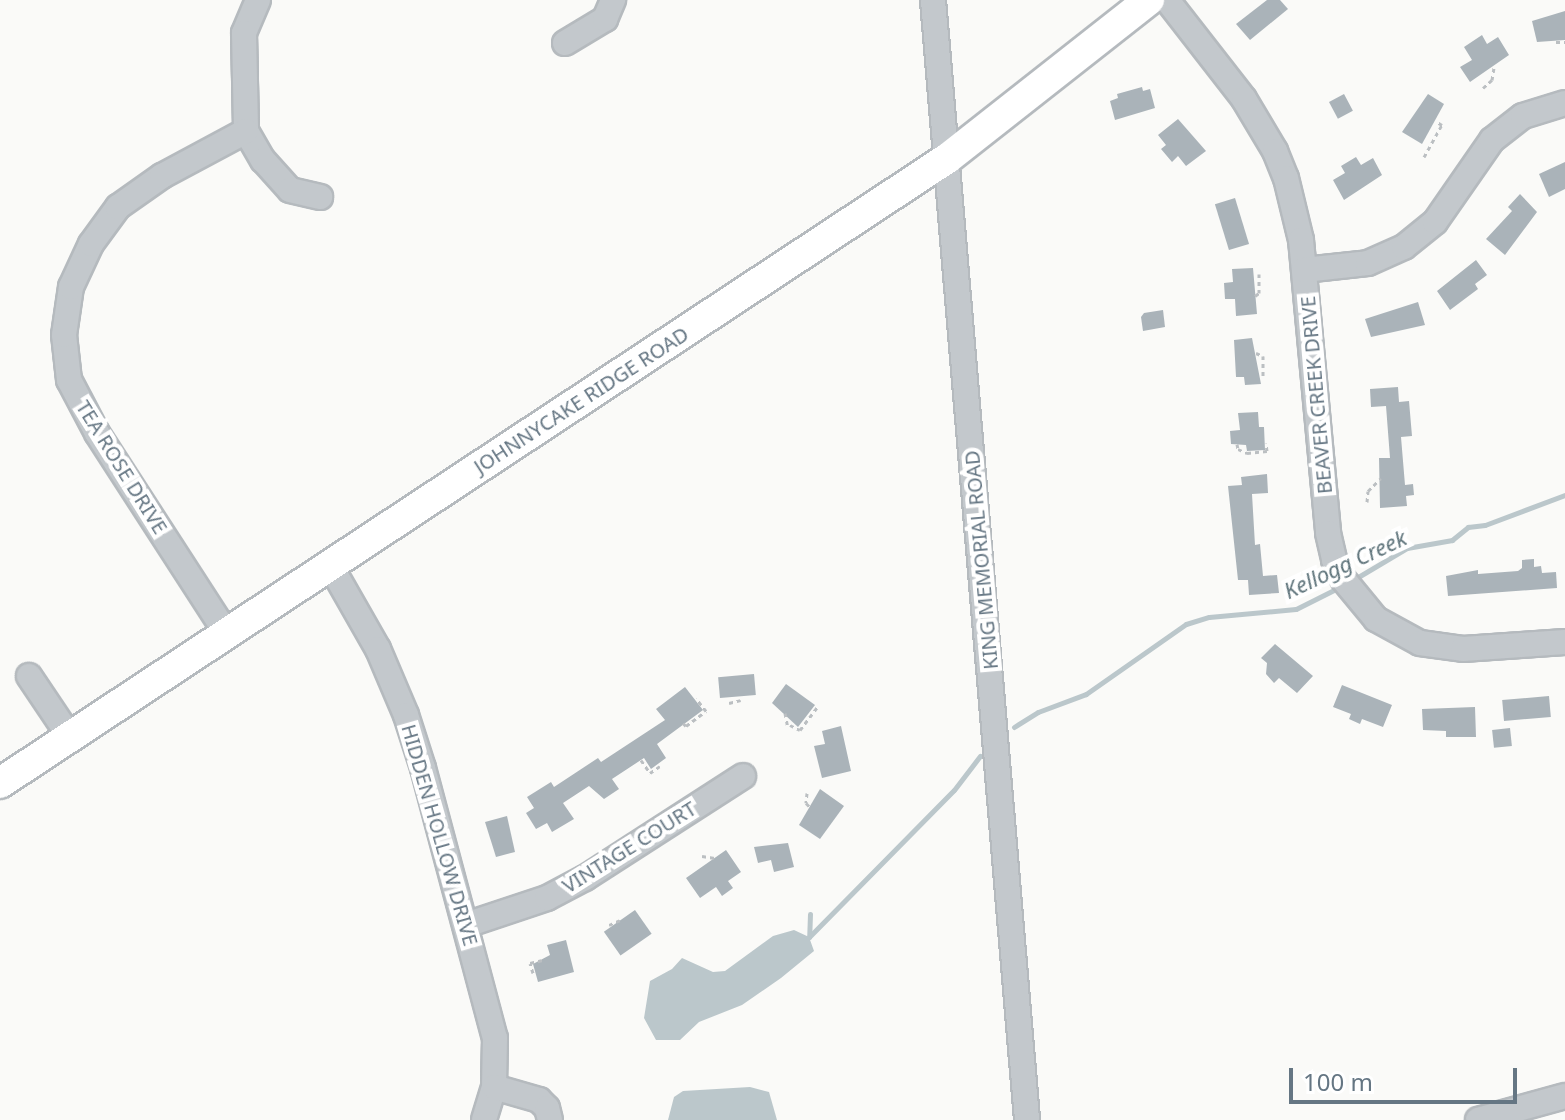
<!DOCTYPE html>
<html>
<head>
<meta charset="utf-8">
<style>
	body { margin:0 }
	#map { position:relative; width:1565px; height:1120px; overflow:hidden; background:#fafaf8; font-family:"Noto Sans",sans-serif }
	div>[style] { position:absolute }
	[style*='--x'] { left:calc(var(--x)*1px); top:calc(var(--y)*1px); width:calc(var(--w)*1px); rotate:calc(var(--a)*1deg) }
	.water>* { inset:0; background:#bbc7cb }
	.stream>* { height:5px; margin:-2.5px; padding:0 2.5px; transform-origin:2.5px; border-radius:2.5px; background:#bbc7cb }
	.building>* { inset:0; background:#aab3b9; transform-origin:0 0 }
	.path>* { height:3px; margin-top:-1.5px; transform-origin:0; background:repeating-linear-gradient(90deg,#bbbfc2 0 4px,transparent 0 8px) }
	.roads { filter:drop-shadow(2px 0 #b5babe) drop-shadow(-2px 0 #b5babe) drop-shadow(0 2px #b5babe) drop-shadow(0 -2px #b5babe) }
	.minor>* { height:24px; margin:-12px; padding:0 12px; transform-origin:12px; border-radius:12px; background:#c3c8cc }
	.major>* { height:30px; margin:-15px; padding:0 15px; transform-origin:15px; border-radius:15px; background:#fff }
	span { translate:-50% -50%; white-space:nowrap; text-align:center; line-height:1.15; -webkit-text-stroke:8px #fff; paint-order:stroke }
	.street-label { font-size:20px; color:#657683 }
	.water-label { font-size:22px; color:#60757c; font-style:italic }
	.scale { position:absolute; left:1289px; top:1068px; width:228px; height:36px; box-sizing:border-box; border:4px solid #657683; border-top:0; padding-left:10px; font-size:24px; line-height:28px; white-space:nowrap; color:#657683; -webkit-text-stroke:6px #fff; paint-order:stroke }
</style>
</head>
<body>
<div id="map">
	<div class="water">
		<div style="clip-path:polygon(794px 930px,809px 937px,814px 951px,781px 978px,742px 1005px,699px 1022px,680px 1040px,656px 1040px,644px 1018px,650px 981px,672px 969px,682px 958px,713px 972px,725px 971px,773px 936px)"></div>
		<div style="clip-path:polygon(750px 1087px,769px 1092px,777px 1120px,668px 1120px,674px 1097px,683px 1091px)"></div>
	</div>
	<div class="stream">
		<div style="--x:1353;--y:580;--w:63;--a:-30.7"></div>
		<div style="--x:1407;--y:548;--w:46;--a:-10.1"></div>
		<div style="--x:1452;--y:540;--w:21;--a:-39"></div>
		<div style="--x:1468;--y:527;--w:17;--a:-7"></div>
		<div style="--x:1485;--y:525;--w:85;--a:-20.6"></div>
		<div style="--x:1014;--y:727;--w:28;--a:-32"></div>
		<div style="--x:1038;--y:712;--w:51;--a:-20.6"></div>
		<div style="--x:1086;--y:694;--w:122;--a:-35"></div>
		<div style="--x:1186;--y:624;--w:24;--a:-17"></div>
		<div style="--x:1209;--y:617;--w:87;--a:-5.3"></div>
		<div style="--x:1296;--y:609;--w:49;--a:-26.6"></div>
		<div style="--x:810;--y:914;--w:23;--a:92"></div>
		<div style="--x:809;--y:937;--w:206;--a:-45.4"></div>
		<div style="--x:954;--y:790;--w:43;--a:-52.6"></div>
	</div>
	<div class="building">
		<div style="clip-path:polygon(1267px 0,1280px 0,1288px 9px,1250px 40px,1236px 24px)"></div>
		<div style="clip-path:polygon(1565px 11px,1565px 40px,1537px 42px,1532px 21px)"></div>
		<div style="clip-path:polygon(1482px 35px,1487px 44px,1498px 37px,1509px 55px,1470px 82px,1460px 67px,1472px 60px,1464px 47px)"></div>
		<div style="clip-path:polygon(1142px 87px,1143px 91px,1150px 89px,1155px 108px,1115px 120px,1110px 101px,1118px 98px,1117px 94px)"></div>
		<div style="left:1344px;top:94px;width:19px;height:17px;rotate:62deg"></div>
		<div style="clip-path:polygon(1428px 94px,1444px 104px,1422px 144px,1402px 132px)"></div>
		<div style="clip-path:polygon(1178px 119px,1206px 151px,1186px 166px,1178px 156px,1172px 162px,1161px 149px,1166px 145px,1158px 135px)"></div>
		<div style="clip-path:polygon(1356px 157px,1361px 165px,1373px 158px,1382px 175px,1344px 200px,1333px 180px,1345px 173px,1341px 166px)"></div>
		<div style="clip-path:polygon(1565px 162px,1565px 189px,1549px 197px,1539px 174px)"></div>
		<div style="clip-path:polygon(1520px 194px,1537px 212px,1505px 255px,1486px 239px,1512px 211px,1508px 207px)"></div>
		<div style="left:1235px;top:198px;width:48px;height:21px;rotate:73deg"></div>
		<div style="clip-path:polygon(1476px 260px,1487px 275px,1475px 284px,1478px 289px,1450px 310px,1437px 291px)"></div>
		<div style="clip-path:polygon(1253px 268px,1257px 314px,1236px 316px,1235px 299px,1225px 299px,1224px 283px,1233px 282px,1232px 269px)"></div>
		<div style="clip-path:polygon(1418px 302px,1425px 325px,1371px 337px,1365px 319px)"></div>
		<div style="clip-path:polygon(1163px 310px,1165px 327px,1143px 331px,1141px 317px,1144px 313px)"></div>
		<div style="clip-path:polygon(1252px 338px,1261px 384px,1245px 385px,1244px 377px,1236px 377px,1234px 340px)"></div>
		<div style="clip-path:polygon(1398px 387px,1399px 402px,1409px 401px,1412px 436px,1401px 437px,1405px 485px,1413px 484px,1414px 495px,1406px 496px,1407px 506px,1380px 508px,1379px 458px,1390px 458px,1386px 406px,1371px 407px,1370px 389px)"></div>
		<div style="clip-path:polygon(1258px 412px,1259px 427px,1264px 427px,1265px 450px,1247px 451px,1246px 445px,1231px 444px,1230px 431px,1240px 430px,1238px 413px)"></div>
		<div style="clip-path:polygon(1267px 474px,1268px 493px,1252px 494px,1255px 545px,1260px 544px,1263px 576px,1277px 575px,1279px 593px,1249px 595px,1248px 580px,1238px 580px,1228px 486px,1242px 485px,1241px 477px)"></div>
		<div style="clip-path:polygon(1534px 559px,1534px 567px,1541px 566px,1542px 573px,1556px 572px,1557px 588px,1448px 596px,1446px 576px,1478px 570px,1478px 574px,1518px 571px,1522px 568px,1522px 560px)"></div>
		<div style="clip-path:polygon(1275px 644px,1313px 676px,1297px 693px,1279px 678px,1274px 683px,1266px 674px,1267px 663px,1261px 658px)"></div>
		<div style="left:754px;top:674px;width:21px;height:36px;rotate:85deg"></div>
		<div style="clip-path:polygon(786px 684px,815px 705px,798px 727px,772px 703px)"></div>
		<div style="clip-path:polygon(1342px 685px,1392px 705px,1383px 727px,1362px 719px,1360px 724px,1349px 719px,1351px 714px,1333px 707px)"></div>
		<div style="clip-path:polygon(685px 687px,703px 710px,657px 744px,666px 758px,651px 769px,644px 758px,612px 779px,619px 789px,604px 799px,589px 786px,563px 803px,574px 819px,552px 832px,547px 823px,536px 829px,526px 813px,534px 808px,527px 797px,551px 782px,554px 787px,598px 758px,601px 762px,665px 720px,656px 709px)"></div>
		<div style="left:1549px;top:696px;width:21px;height:47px;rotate:85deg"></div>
		<div style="clip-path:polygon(1475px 707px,1476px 737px,1446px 737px,1446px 731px,1423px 730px,1422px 709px)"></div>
		<div style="clip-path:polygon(841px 726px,851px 771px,822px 778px,814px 746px,825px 744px,822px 731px)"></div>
		<div style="left:1510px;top:728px;width:18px;height:18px;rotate:84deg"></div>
		<div style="clip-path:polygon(820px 789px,844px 806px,820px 839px,799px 825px)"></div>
		<div style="clip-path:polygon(507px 816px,515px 852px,496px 857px,485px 822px)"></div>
		<div style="clip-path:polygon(788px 843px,794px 867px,774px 872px,771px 860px,758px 863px,754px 847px)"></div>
		<div style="clip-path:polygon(726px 850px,741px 872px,728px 881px,733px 888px,722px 896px,716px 887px,700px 898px,686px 878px)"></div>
		<div style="left:635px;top:910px;width:29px;height:38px;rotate:55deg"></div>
		<div style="clip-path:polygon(566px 940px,574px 972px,538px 982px,533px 964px,550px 955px,547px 945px)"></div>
	</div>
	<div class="path">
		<div style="--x:1556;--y:42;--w:9;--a:0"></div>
		<div style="--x:1483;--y:88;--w:12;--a:-42"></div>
		<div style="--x:1492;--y:80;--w:13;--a:-81"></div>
		<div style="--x:1424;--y:157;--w:37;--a:-61"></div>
		<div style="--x:1442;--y:125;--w:6;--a:-149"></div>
		<div style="--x:1255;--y:296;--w:5;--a:-37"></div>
		<div style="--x:1259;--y:293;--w:19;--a:-90"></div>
		<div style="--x:1256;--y:353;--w:8;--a:23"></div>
		<div style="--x:1263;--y:356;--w:21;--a:90"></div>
		<div style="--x:1237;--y:444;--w:5;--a:79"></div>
		<div style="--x:1238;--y:449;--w:10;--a:24"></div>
		<div style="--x:1247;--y:453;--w:20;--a:-6"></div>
		<div style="--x:1267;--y:451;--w:8;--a:-97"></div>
		<div style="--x:1367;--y:502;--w:11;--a:-85"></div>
		<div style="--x:1368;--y:491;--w:18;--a:-45"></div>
		<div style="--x:729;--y:703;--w:12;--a:-14"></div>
		<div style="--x:785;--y:713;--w:15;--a:79"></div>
		<div style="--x:683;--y:723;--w:4;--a:45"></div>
		<div style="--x:686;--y:726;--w:25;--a:-37"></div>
		<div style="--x:706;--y:711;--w:16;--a:-128"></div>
		<div style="--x:790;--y:725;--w:11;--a:27"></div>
		<div style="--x:800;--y:730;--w:31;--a:-53"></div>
		<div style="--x:641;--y:760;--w:16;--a:55"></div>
		<div style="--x:650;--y:773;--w:12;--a:-35"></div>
		<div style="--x:807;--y:793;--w:10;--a:96"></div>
		<div style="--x:806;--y:803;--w:7;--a:45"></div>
		<div style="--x:702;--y:856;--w:13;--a:9"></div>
		<div style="--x:609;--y:925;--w:12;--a:-24"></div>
		<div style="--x:533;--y:973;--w:10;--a:-107"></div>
		<div style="--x:530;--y:963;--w:13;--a:-13"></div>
	</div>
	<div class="roads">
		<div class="minor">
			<div style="--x:258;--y:0;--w:36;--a:113"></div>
			<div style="--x:244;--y:33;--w:98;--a:88.8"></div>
			<div style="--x:246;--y:131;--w:34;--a:60"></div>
			<div style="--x:263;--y:160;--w:40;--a:48"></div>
			<div style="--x:290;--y:190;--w:31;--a:13"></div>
			<div style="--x:933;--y:0;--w:1124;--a:85.2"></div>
			<div style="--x:1167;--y:0;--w:125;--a:52.1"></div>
			<div style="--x:1244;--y:99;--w:61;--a:59.2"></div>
			<div style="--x:1275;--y:151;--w:29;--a:68"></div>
			<div style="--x:1286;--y:178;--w:64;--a:76.4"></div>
			<div style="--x:1301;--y:240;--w:294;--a:84.7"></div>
			<div style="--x:1328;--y:533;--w:28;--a:77"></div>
			<div style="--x:1334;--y:560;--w:21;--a:65"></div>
			<div style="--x:1343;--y:579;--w:52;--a:50.5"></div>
			<div style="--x:1376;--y:619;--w:50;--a:28.6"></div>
			<div style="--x:1420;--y:643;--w:43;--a:7.9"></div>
			<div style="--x:1463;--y:649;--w:102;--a:-3.9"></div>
			<div style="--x:565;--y:43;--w:47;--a:-31"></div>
			<div style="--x:605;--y:19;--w:21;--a:-67"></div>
			<div style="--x:1304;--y:270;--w:64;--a:-6.2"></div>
			<div style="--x:1368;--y:263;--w:39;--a:-24"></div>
			<div style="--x:1404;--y:247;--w:40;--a:-39"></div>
			<div style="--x:1435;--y:222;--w:100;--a:-55.2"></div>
			<div style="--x:1492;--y:140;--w:39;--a:-38"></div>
			<div style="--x:1523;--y:116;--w:44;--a:-17.2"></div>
			<div style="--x:330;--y:565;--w:97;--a:60.3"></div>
			<div style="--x:378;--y:649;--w:72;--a:67"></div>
			<div style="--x:406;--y:715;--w:56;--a:72.2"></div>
			<div style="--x:423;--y:768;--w:279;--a:75.1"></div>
			<div style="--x:495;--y:1038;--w:49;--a:91.2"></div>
			<div style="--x:494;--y:1087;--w:34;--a:107"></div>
			<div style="--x:227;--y:634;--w:239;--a:-122.9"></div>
			<div style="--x:97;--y:433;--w:60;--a:-117.8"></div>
			<div style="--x:69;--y:380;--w:45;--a:-96.3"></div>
			<div style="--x:64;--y:335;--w:49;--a:-81.7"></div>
			<div style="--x:71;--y:287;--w:47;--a:-65.1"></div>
			<div style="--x:91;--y:244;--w:46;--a:-53.9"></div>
			<div style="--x:118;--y:207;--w:54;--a:-35.2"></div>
			<div style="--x:162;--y:176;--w:95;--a:-28.2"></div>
			<div style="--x:29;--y:676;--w:73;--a:56.1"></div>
			<div style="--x:466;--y:925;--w:85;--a:-18.4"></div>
			<div style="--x:547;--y:898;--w:43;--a:-27.8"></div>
			<div style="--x:585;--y:878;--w:188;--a:-32.8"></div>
			<div style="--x:494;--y:1087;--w:47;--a:16.1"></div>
			<div style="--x:539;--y:1100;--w:11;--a:45"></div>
			<div style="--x:547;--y:1108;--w:12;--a:76"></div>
			<div style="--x:1478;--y:1120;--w:90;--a:-15.4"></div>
		</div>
		<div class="major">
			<div style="--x:0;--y:783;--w:1135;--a:-33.4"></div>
			<div style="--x:948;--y:158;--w:256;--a:-38.2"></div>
		</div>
	</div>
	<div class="street-label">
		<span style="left:1316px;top:395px;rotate:-95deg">BEAVER CREEK DRIVE</span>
		<span style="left:581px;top:400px;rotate:-33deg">JOHNNYCAKE RIDGE ROAD</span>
		<span style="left:122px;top:467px;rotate:58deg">TEA ROSE DRIVE</span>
		<span style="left:981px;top:560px;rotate:-95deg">KING MEMORIAL ROAD</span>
		<span style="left:440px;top:835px;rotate:74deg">HIDDEN HOLLOW DRIVE</span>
		<span style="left:629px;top:847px;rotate:-32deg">VINTAGE COURT</span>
	</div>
	<div class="water-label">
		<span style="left:1345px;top:564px;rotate:-25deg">Kellogg Creek</span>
	</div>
	<div class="scale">100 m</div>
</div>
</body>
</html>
